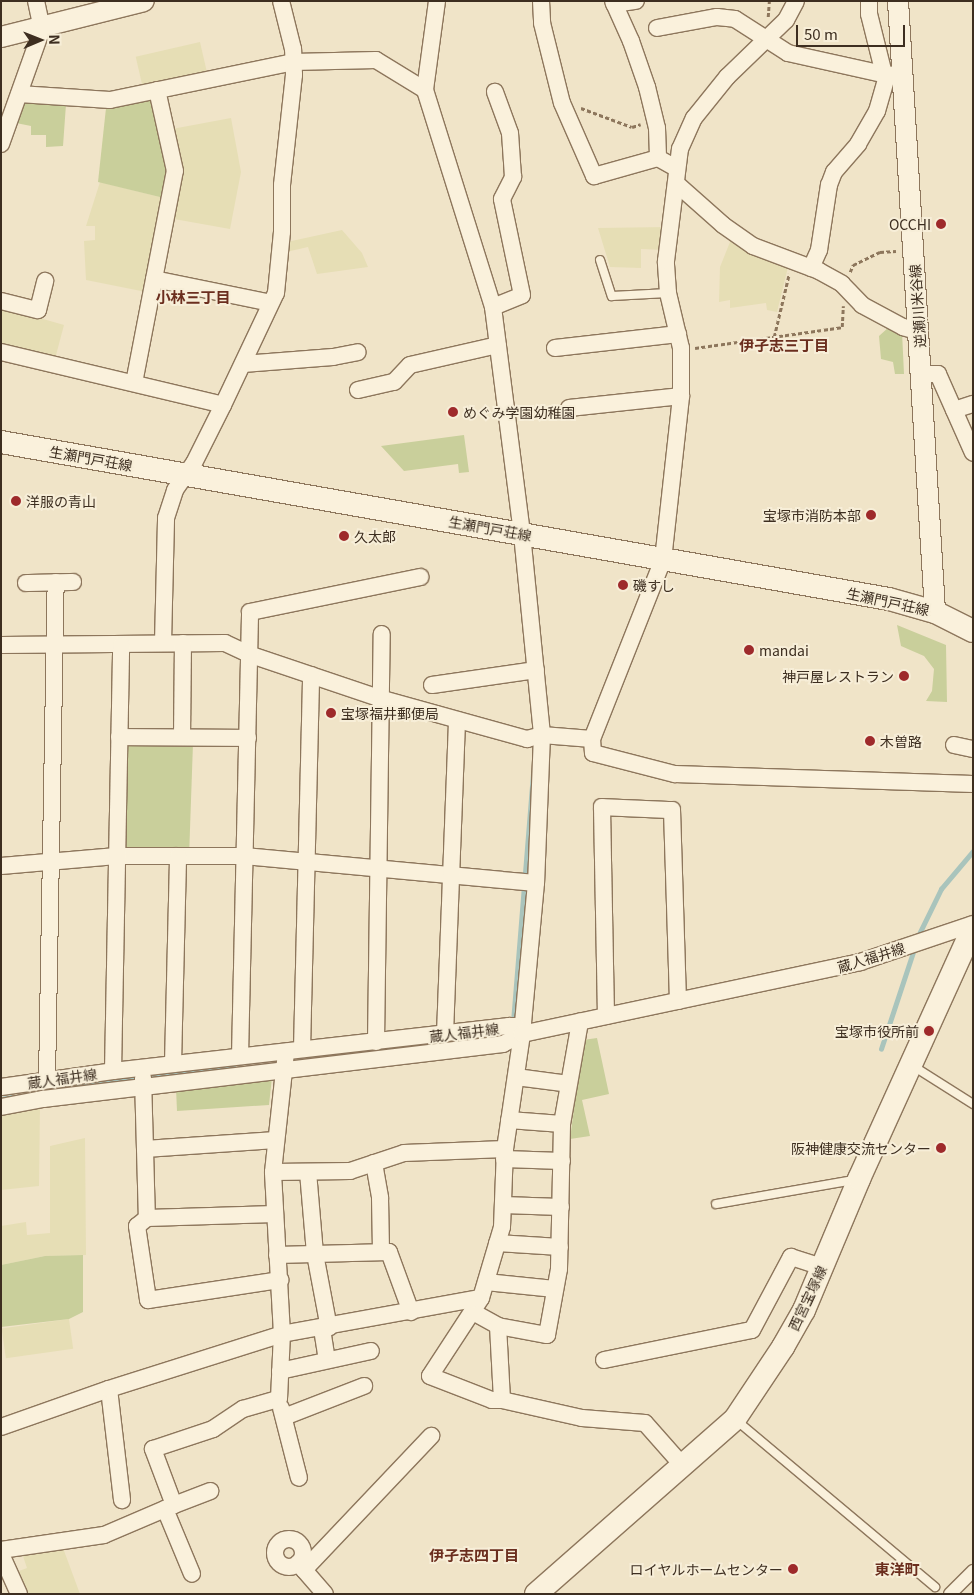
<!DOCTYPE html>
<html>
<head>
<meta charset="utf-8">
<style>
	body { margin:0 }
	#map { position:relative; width:974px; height:1595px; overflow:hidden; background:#f0e4c8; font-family:Georgia,"Noto Sans JP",serif }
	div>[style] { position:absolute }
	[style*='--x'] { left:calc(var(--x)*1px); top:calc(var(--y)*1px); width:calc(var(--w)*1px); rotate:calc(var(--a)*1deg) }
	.farmland>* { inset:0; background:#e6deb5; transform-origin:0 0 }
	.green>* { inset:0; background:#c9cf9b; transform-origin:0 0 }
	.stream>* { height:4.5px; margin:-2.25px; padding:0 2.25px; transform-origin:2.25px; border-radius:2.25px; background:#a9c4bc }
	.path>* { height:2.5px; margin-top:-1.25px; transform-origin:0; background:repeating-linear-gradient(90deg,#8d765c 0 4px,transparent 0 6.5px) }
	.roads { filter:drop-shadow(1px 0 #8d765c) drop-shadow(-1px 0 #8d765c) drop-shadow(0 1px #8d765c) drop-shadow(0 -1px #8d765c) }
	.service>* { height:8px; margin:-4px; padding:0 4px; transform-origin:4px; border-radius:4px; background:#faf1dc }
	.pedestrian>* { height:12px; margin:-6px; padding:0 6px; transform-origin:6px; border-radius:6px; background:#faf1dc }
	.minor>* { height:16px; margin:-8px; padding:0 8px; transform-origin:8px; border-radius:8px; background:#faf1dc }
	.minor>.ring { margin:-8px; padding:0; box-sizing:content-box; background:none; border:16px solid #faf1dc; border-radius:50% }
	.tertiary>* { height:20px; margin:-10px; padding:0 10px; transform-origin:10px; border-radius:10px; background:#faf1dc }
	.secondary>* { height:22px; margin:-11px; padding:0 11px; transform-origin:11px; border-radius:11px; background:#faf1dc }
	.dots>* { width:14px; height:14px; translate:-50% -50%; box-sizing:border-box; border:2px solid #f7eed8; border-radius:50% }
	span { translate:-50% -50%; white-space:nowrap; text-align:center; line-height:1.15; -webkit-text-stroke:4px #f7eed8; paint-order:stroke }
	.poi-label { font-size:14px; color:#3d2e20 }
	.right { translate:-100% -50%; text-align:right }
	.left { translate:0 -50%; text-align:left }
	.street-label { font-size:14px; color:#3d2e20 }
	.neighbourhood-label { font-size:15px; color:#6b2e1e; font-weight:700 }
	.frame { position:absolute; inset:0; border:2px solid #3d2e20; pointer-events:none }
	.north { position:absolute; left:15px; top:15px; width:50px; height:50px; -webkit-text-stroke:4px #f7eed8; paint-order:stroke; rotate:89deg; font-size:14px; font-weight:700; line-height:20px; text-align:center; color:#3d2e20 }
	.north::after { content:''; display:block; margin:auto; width:18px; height:22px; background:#3d2e20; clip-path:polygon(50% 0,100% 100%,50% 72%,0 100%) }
	.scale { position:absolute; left:796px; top:25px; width:109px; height:22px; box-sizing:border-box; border:2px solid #3d2e20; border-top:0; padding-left:6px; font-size:15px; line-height:18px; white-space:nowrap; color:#3d2e20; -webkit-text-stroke:4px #f7eed8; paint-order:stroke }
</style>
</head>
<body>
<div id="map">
	<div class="farmland">
		<div style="left:200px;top:42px;width:32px;height:66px;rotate:77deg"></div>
		<div style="clip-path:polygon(231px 118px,241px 172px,230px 229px,174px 219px,172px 129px)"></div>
		<div style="clip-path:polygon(100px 182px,164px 198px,146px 292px,86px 280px,84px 241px,95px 240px,95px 226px,86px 226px)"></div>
		<div style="clip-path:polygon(667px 227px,665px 250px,641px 249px,641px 268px,610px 267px,598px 228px)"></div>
		<div style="clip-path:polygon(342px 230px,362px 253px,368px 267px,317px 274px,308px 247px,286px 252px,287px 242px)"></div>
		<div style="clip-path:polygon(732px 237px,789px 263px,777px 312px,767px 310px,766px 303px,730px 308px,730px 300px,719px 302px,720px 267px)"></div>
		<div style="clip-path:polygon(1px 307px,64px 325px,55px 359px,1px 346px)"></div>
		<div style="clip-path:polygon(40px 1107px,39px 1186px,1px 1190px,1px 1114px)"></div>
		<div style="clip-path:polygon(85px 1138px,86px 1255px,45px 1256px,1px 1265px,1px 1226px,26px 1222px,27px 1235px,50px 1233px,50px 1146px)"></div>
		<div style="left:69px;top:1319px;width:30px;height:68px;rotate:82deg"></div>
		<div style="clip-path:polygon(63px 1548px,80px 1594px,28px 1594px,19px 1571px,27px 1568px,22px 1553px)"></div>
	</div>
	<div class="green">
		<div style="clip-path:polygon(149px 99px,152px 101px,169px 172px,164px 198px,98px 182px,106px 108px)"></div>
		<div style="clip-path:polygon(21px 103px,66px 104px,63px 146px,46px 147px,46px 135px,31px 135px,31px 126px,16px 123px)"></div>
		<div style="clip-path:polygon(889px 327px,902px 332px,904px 374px,895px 374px,893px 362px,881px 359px,879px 336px)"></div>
		<div style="clip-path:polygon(464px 435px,469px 472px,459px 473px,458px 464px,404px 471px,381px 446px)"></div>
		<div style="clip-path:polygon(897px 625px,946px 645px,947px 702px,926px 701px,932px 691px,934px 669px,924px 656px,901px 646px)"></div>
		<div style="left:123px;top:742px;width:70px;height:105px;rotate:2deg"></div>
		<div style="clip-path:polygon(597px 1038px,609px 1094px,582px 1100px,590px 1136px,570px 1139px,583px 1040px)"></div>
		<div style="clip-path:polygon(272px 1077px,269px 1105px,177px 1111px,176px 1088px)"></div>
		<div style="clip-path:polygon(83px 1255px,83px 1312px,69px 1319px,1px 1327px,1px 1265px,45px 1256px)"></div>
	</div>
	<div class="stream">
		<div style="--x:919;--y:934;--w:50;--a:-63.9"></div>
		<div style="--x:941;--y:889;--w:50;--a:-49.9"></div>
		<div style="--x:513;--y:1022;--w:250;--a:-85.4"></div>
		<div style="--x:430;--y:1043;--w:77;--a:-5.9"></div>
		<div style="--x:881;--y:1049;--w:102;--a:-71.7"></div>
		<div style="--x:147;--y:1077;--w:87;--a:-7.9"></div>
		<div style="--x:73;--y:1087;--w:67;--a:-7.8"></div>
		<div style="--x:1;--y:1099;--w:10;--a:-11"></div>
	</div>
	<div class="path">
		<div style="--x:768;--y:17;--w:16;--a:-86"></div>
		<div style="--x:581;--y:108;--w:54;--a:20.4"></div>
		<div style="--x:632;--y:127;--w:9;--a:-18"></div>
		<div style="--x:850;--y:272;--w:8;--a:-67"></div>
		<div style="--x:853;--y:265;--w:30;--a:-26"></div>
		<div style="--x:880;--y:252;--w:16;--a:-4"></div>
		<div style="--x:774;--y:337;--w:65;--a:-76.6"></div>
		<div style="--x:695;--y:348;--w:148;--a:-8.1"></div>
		<div style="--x:842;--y:327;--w:21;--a:-87"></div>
	</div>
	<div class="roads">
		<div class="service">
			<div style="--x:600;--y:260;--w:38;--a:72"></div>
			<div style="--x:612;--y:296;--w:56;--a:-3.1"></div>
			<div style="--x:913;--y:1066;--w:71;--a:32.3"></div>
			<div style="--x:716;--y:1204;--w:140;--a:-9.9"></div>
			<div style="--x:736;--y:1420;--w:260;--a:40"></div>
		</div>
		<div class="pedestrian">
			<div style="--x:950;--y:1594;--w:33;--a:-45"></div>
		</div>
		<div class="minor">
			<div style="--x:437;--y:1;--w:90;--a:97.7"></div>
			<div style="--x:425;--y:90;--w:227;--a:72.6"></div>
			<div style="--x:493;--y:307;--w:229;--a:82.7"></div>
			<div style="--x:522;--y:534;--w:202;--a:84.3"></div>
			<div style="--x:542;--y:735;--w:148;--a:92.3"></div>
			<div style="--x:536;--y:883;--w:152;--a:95.3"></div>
			<div style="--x:522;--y:1034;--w:116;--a:98.4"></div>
			<div style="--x:505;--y:1149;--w:78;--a:92.2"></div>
			<div style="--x:502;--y:1227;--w:74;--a:106.5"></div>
			<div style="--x:481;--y:1298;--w:93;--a:123.2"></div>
			<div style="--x:430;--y:1376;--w:66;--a:21.2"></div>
			<div style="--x:492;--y:1400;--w:10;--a:0"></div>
			<div style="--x:541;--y:1;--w:22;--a:87"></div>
			<div style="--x:542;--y:23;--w:82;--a:76"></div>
			<div style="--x:562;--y:103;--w:80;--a:66.3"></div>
			<div style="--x:594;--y:176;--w:66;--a:-15.7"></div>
			<div style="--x:658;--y:158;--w:21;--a:29"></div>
			<div style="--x:613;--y:1;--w:44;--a:65.8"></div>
			<div style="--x:631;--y:41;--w:49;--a:70.8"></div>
			<div style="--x:647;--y:87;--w:42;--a:76.3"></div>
			<div style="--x:657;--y:128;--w:30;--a:88"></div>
			<div style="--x:869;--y:1;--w:13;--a:90"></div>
			<div style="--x:869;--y:14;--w:62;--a:76"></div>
			<div style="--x:614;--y:4;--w:22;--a:-8"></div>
			<div style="--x:657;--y:28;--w:61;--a:-10.4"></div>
			<div style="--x:717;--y:17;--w:18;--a:6"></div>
			<div style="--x:735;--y:19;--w:63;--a:32.7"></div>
			<div style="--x:788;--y:53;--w:101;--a:12.5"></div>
			<div style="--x:887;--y:75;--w:15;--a:-4"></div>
			<div style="--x:19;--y:94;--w:91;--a:3.8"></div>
			<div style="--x:110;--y:100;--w:187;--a:-11.7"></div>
			<div style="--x:293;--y:62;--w:83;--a:-1.4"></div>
			<div style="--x:376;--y:60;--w:57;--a:31.5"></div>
			<div style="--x:1;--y:144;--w:122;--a:-70.4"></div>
			<div style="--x:42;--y:29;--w:29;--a:-102"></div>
			<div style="--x:678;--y:185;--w:60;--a:41.6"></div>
			<div style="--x:723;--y:225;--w:37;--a:35"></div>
			<div style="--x:753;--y:246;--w:71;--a:20.7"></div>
			<div style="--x:819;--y:271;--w:26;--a:29"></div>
			<div style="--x:842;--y:284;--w:29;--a:46"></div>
			<div style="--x:862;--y:305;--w:47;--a:28.2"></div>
			<div style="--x:903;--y:327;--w:17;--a:17"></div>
			<div style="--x:811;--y:268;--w:20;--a:-66"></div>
			<div style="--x:819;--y:250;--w:66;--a:-81.3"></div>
			<div style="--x:829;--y:185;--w:14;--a:-69"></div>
			<div style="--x:834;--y:172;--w:37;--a:-49"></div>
			<div style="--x:858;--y:144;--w:38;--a:-60"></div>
			<div style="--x:877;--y:111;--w:37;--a:-74"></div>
			<div style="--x:154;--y:279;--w:119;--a:11.6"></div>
			<div style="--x:1;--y:301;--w:38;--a:14"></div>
			<div style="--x:38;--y:310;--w:30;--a:-76"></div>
			<div style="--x:493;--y:307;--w:31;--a:-22"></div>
			<div style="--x:522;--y:295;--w:98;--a:-101.8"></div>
			<div style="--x:502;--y:199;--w:25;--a:-63"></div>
			<div style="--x:513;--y:177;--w:44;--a:-93.9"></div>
			<div style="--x:510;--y:133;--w:44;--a:-110.1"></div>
			<div style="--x:555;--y:348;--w:124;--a:-6.5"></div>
			<div style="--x:1;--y:352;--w:228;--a:13.4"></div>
			<div style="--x:243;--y:364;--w:90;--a:-4.4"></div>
			<div style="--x:333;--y:357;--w:25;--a:-11"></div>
			<div style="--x:922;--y:374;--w:16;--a:0"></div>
			<div style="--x:938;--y:374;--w:86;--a:66.1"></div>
			<div style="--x:134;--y:383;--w:216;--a:-79.1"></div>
			<div style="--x:175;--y:171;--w:83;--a:-102.5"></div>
			<div style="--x:358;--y:390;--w:37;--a:-13"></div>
			<div style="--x:394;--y:382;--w:23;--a:-47"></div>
			<div style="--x:410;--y:365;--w:90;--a:-12.8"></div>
			<div style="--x:569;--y:408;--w:113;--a:-6.1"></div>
			<div style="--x:954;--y:410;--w:20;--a:-18"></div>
			<div style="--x:26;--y:583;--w:47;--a:-1.2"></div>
			<div style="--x:163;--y:643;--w:125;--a:-88.6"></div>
			<div style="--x:166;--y:518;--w:29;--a:-72"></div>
			<div style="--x:175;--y:490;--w:33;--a:-55"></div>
			<div style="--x:194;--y:463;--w:65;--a:-63.4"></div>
			<div style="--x:223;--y:405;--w:124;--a:-64.7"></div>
			<div style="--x:276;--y:293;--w:61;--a:-84.4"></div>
			<div style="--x:282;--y:232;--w:47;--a:-90"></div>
			<div style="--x:282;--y:185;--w:111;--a:-83.8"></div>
			<div style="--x:294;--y:75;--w:26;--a:-92"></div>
			<div style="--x:293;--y:49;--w:49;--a:-104"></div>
			<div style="--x:1;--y:645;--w:224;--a:-0.5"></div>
			<div style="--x:225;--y:643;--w:29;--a:25"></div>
			<div style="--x:251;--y:655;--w:135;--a:18.6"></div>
			<div style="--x:379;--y:698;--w:154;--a:15.5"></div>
			<div style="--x:527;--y:739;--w:16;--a:-15"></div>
			<div style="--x:542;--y:735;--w:50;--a:4.6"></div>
			<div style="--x:592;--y:739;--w:193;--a:-68.4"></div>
			<div style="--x:663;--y:560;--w:165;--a:-83.7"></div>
			<div style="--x:681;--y:396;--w:48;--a:-90"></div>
			<div style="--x:681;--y:348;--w:57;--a:-103.3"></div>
			<div style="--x:668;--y:293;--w:32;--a:-94"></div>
			<div style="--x:666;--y:261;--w:113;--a:-82.9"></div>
			<div style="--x:680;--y:149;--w:34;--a:-66"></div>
			<div style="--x:694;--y:118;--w:53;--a:-51.2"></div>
			<div style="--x:727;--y:77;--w:82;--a:-44"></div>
			<div style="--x:786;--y:20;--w:21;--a:-62"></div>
			<div style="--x:432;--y:685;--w:105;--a:-8.2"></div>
			<div style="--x:119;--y:737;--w:129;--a:0.4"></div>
			<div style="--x:182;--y:737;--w:94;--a:-89.4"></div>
			<div style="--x:592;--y:739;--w:14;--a:86"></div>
			<div style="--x:593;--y:753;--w:85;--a:14.4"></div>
			<div style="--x:675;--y:774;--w:298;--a:1.9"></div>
			<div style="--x:954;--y:745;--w:19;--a:12"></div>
			<div style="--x:1;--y:866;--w:116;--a:-4.9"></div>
			<div style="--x:117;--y:856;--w:127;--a:0"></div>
			<div style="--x:244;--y:856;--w:293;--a:5.3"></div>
			<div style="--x:606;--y:1016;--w:209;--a:-91.1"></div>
			<div style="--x:602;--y:807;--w:70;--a:2.5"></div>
			<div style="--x:672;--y:810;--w:191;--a:88.2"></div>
			<div style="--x:445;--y:1034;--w:314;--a:-87.8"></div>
			<div style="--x:376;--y:1042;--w:408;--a:-89.2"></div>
			<div style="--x:302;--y:1049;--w:374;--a:-88.6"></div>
			<div style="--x:240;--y:1056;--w:444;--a:-88.7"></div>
			<div style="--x:250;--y:612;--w:174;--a:-11.6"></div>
			<div style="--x:173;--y:1064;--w:208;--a:-88.6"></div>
			<div style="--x:113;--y:1071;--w:426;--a:-88.9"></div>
			<div style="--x:516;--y:1077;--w:53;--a:7.5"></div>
			<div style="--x:143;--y:1078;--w:140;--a:88.4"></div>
			<div style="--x:147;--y:1218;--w:13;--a:141"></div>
			<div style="--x:137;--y:1226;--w:75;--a:81.5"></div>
			<div style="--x:148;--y:1300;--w:134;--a:-8.6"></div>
			<div style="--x:47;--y:1080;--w:498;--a:-89"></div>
			<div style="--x:1;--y:1087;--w:113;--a:-8.1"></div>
			<div style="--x:113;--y:1071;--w:399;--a:-6.5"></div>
			<div style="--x:509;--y:1026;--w:6;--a:0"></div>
			<div style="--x:515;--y:1026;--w:11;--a:49"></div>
			<div style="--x:1;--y:1107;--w:43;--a:-10.8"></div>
			<div style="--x:43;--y:1099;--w:463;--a:-6.8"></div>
			<div style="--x:503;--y:1044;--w:21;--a:-28"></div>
			<div style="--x:522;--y:1034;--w:346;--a:-12"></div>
			<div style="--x:860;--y:962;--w:119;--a:-18.6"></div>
			<div style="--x:509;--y:1120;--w:53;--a:4.3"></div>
			<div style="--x:145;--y:1149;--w:131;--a:-3.9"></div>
			<div style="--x:504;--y:1159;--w:58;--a:2"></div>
			<div style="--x:374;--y:1163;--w:36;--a:80"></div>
			<div style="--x:380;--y:1198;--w:54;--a:88.9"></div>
			<div style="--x:273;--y:1172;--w:77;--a:-0.7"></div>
			<div style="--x:350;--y:1171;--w:57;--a:-18.4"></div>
			<div style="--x:404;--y:1153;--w:101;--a:-2.3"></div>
			<div style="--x:308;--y:1172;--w:82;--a:85.1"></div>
			<div style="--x:315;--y:1254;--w:75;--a:79.3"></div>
			<div style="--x:503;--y:1205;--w:58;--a:2"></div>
			<div style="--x:147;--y:1218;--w:128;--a:-1.8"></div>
			<div style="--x:497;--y:1243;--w:63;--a:3.6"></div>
			<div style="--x:277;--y:1255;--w:112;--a:-1.5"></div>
			<div style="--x:389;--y:1252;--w:64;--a:69.9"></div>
			<div style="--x:486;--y:1282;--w:69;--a:5.8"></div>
			<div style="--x:473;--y:1312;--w:29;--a:29"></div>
			<div style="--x:498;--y:1326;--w:74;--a:86.9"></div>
			<div style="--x:502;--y:1400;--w:82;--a:12.7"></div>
			<div style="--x:582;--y:1418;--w:63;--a:4.5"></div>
			<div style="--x:645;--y:1423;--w:57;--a:48.5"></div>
			<div style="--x:498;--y:1326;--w:50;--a:10.4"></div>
			<div style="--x:547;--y:1335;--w:67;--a:-79.7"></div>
			<div style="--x:559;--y:1269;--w:145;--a:-88.8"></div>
			<div style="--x:562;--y:1124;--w:104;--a:-80"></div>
			<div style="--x:322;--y:1329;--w:31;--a:81"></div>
			<div style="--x:604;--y:1360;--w:151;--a:-11.5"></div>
			<div style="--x:752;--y:1330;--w:83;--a:-61.9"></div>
			<div style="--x:791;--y:1257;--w:33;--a:18"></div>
			<div style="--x:280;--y:1371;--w:93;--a:-12.4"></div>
			<div style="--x:109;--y:1389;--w:112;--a:83.3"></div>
			<div style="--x:281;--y:1408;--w:72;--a:75.6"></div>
			<div style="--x:284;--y:1417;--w:86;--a:-21.2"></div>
			<div style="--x:1;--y:1427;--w:114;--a:-19.4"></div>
			<div style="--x:109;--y:1389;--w:182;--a:-17.6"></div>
			<div style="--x:282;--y:1334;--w:202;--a:-10.3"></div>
			<div style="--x:174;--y:1505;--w:39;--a:-21"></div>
			<div style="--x:165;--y:1509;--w:70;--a:67.4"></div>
			<div class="ring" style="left:275px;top:1539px;width:12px;height:12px"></div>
			<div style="--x:1;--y:1550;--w:104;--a:-8.3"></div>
			<div style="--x:104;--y:1535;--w:76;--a:-23.2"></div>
			<div style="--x:174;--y:1505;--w:60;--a:-110.6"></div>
			<div style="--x:153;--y:1449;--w:63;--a:-18.4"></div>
			<div style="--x:213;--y:1429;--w:36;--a:-34"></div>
			<div style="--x:243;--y:1409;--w:37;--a:-16"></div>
			<div style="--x:279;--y:1399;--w:65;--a:-87.4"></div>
			<div style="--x:282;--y:1334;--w:162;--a:-93.2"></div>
			<div style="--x:273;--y:1172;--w:121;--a:-83.8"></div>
			<div style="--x:1;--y:1554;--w:44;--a:65.8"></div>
			<div style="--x:298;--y:1563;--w:41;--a:48.9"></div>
			<div style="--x:304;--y:1570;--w:185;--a:-46.5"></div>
		</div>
		<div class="tertiary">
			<div style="--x:898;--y:1;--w:612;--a:86.53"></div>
			<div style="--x:1;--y:37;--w:147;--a:-14.1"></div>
		</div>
		<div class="secondary">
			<div style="--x:1;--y:442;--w:902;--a:10.03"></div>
			<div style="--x:889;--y:599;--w:48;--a:15.8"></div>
			<div style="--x:935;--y:612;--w:42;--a:26.6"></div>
			<div style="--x:536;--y:1594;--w:265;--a:-41.3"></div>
			<div style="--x:735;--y:1419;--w:87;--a:-56.3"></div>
			<div style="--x:783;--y:1347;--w:43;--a:-60.4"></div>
			<div style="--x:804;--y:1310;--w:142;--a:-67.2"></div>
			<div style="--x:859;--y:1179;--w:276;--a:-65.6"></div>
		</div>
	</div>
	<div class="dots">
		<div style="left:941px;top:224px;background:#9e2a2b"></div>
		<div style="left:453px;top:412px;background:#9e2a2b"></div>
		<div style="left:16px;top:501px;background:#9e2a2b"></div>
		<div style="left:871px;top:515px;background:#9e2a2b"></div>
		<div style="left:344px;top:536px;background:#9e2a2b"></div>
		<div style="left:623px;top:585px;background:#9e2a2b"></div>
		<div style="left:749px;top:650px;background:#9e2a2b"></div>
		<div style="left:904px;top:676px;background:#9e2a2b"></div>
		<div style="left:331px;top:713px;background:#9e2a2b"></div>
		<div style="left:870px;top:741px;background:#9e2a2b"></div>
		<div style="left:929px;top:1031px;background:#9e2a2b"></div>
		<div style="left:941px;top:1148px;background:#9e2a2b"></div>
		<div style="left:793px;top:1569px;background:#9e2a2b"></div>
	</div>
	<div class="poi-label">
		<span class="right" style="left:931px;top:224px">OCCHI</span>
		<span class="left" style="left:463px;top:412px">めぐみ学園幼稚園</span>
		<span class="left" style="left:26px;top:501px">洋服の青山</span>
		<span class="right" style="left:861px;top:515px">宝塚市消防本部</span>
		<span class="left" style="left:354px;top:536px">久太郎</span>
		<span class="left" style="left:633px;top:585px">磯すし</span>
		<span class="left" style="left:759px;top:650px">mandai</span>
		<span class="right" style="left:894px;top:676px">神戸屋レストラン</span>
		<span class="left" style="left:341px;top:713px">宝塚福井郵便局</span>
		<span class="left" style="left:880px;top:741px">木曽路</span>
		<span class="right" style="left:919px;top:1031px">宝塚市役所前</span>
		<span class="right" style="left:931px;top:1148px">阪神健康交流センター</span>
		<span class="right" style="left:783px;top:1569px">ロイヤルホームセンター</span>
	</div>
	<div class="street-label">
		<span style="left:917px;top:306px;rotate:-94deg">逆瀬川米谷線</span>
		<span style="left:91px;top:458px;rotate:10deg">生瀬門戸荘線</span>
		<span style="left:490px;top:528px;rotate:10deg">生瀬門戸荘線</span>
		<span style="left:888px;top:601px;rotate:12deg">生瀬門戸荘線</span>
		<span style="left:871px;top:957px;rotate:-17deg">蔵人福井線</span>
		<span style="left:464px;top:1032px;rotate:-7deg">蔵人福井線</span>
		<span style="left:62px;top:1078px;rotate:-8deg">蔵人福井線</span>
		<span style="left:807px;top:1298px;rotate:-65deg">西宮宝塚線</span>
	</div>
	<div class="neighbourhood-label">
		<span style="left:193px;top:297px">小林三丁目</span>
		<span style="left:784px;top:345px">伊孑志三丁目</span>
		<span style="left:474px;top:1555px">伊孑志四丁目</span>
		<span style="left:897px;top:1569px">東洋町</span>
	</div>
	<div class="frame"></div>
	<div class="north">N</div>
	<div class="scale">50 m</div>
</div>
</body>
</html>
